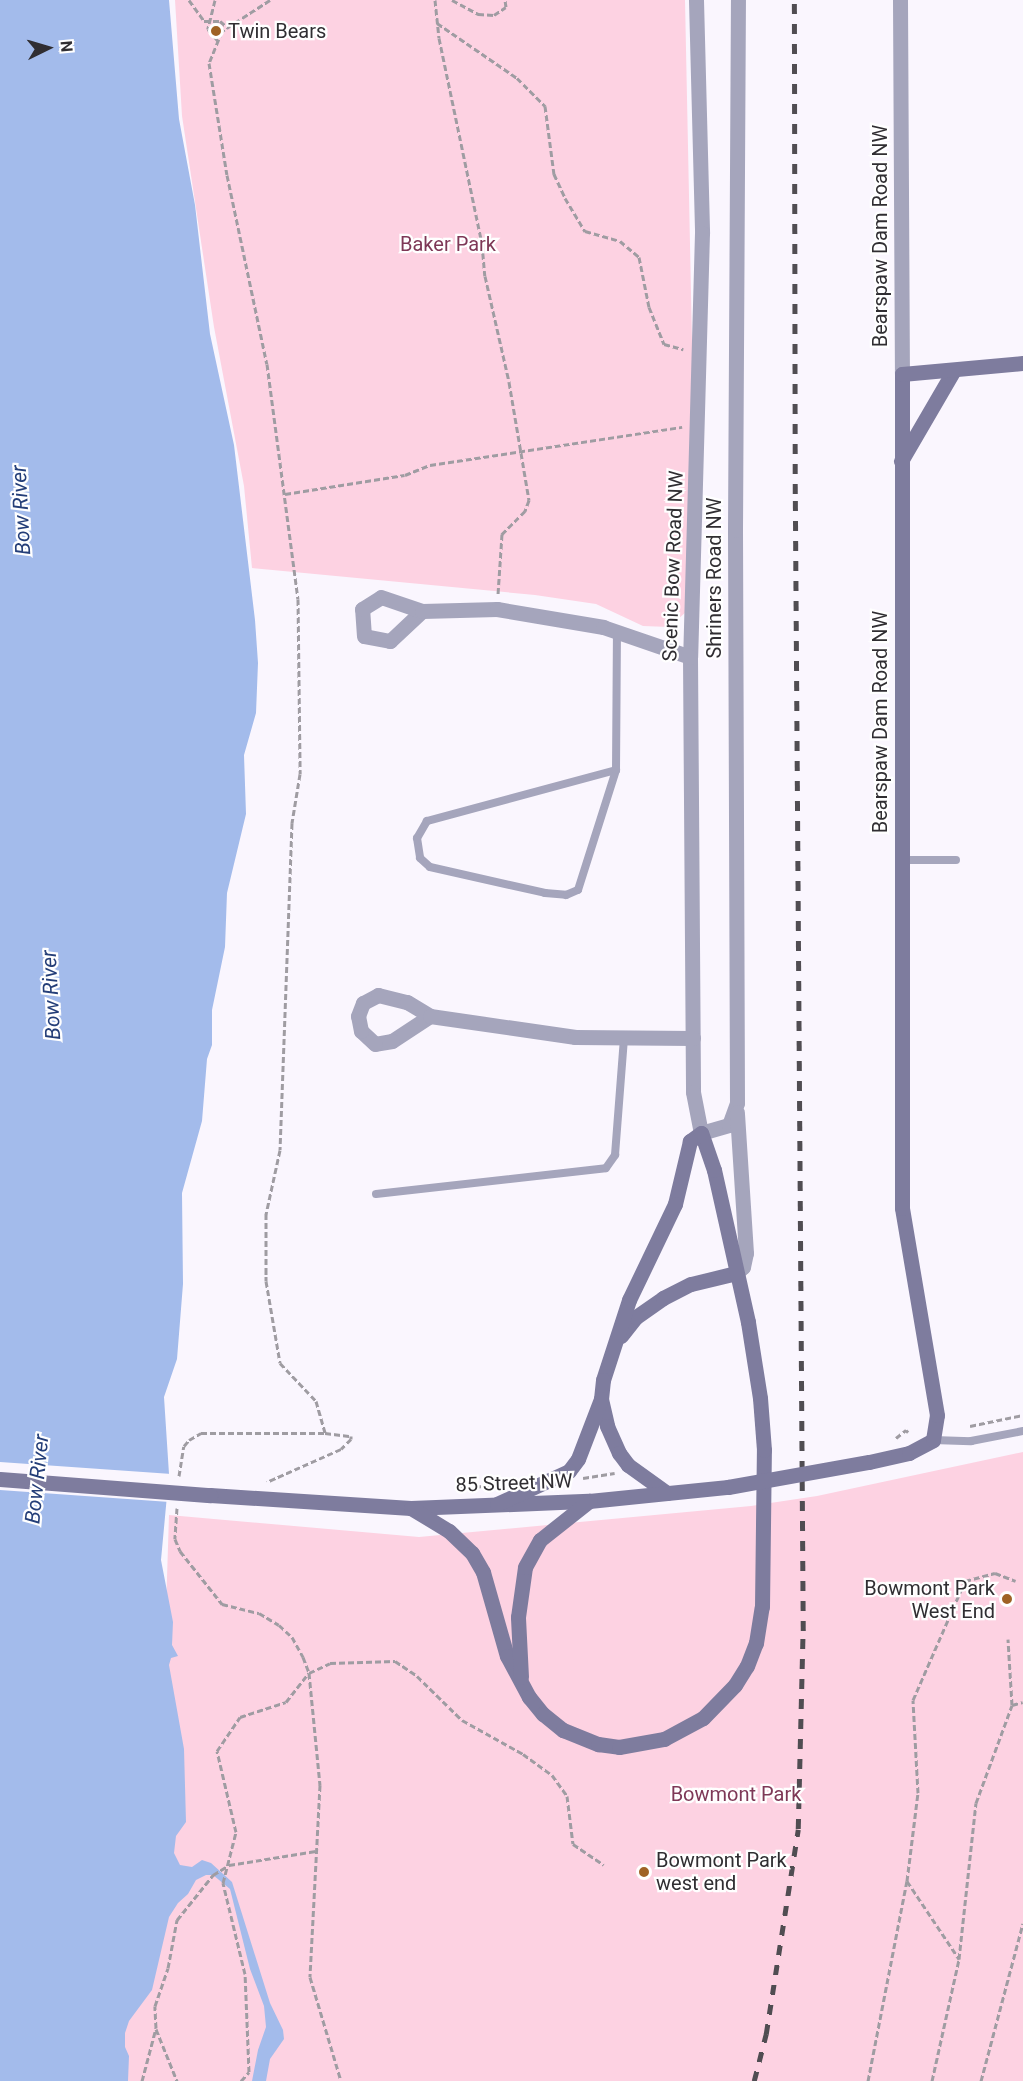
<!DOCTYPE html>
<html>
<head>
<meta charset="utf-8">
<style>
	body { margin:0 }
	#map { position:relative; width:1023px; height:2081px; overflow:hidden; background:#faf6fe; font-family:Roboto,sans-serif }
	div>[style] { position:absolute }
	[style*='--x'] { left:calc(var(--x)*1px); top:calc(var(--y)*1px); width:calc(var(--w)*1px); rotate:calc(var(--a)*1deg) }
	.green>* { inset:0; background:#fdd2e2 }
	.water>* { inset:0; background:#a3bbeb }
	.pier>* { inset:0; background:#faf6fe; transform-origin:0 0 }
	.path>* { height:3px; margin-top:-1.5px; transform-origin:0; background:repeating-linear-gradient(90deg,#9f9ca2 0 6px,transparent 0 9px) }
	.lane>* { height:8px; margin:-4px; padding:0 4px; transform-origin:4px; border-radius:4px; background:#a5a5bc }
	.street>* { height:15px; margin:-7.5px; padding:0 7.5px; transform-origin:7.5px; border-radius:7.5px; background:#a5a5bc }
	.secondary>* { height:15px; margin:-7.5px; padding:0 7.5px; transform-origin:7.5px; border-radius:7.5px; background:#7e7c9e }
	.rail>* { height:4.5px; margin-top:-2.25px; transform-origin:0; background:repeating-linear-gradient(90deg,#504d52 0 10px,transparent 0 20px) }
	.secondary-bridge>* { height:15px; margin:-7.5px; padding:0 7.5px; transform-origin:7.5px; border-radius:7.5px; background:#7e7c9e }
	.dots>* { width:16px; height:16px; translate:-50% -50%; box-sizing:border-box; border:3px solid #fff; border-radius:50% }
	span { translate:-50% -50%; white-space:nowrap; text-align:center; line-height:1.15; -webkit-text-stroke:4.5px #fff; paint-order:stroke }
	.poi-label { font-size:20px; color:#302e32 }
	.left { translate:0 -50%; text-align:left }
	.right { translate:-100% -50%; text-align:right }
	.street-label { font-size:20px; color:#302e32 }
	.park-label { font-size:20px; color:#7e3857 }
	.water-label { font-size:21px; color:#243e78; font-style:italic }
	.north { position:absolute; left:18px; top:18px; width:60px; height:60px; -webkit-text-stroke:4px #fff; paint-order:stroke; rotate:85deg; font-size:16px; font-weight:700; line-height:24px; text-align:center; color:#302e32 }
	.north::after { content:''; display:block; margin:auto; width:21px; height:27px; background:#302e32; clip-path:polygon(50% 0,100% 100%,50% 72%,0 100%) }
</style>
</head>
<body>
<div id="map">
	<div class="green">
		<div style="clip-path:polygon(175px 0,685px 0,693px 391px,686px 612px,669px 627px,643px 626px,596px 604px,535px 595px,252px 568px,244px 486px,214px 327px,182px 116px)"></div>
		<div style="clip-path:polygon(1023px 1452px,1023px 2081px,101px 2081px,157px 1892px,169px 1515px,419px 1537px,751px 1506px,817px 1496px)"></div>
	</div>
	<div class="water">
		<div style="clip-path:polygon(0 0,169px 0,179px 119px,195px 205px,210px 334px,234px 445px,255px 620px,258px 663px,256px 713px,244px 755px,246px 814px,227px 893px,225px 947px,212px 1010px,212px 1045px,207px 1059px,202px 1121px,182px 1193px,183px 1284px,177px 1359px,164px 1397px,169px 1474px,161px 1560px,173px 1622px,172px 1645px,178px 1656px,171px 1658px,169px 1665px,184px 1749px,186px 1822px,176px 1836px,174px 1853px,180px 1865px,192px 1867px,202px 1860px,211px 1863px,232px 1882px,270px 2003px,283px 2030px,284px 2039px,270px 2059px,266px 2081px,252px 2081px,258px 2050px,266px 2027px,264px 2006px,250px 1969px,230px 1889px,213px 1875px,206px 1875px,196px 1880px,188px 1894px,178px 1903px,169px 1917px,152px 1990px,129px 2021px,125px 2033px,125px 2047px,129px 2056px,128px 2081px,0 2081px)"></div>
	</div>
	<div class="pier">
		<div style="left:0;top:1462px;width:172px;height:28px;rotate:4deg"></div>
	</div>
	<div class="path">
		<div style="--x:189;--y:0;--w:26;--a:54"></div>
		<div style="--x:204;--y:21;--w:16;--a:0"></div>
		<div style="--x:220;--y:21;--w:11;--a:41"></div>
		<div style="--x:215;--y:0;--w:30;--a:104"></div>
		<div style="--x:208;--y:29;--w:16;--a:50"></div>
		<div style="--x:270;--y:0;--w:57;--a:147.1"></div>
		<div style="--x:222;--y:31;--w:35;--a:112"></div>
		<div style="--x:209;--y:63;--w:113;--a:80.9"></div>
		<div style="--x:227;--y:175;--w:193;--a:78.1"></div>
		<div style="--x:267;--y:364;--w:237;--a:82.5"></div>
		<div style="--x:298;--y:599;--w:175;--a:89.3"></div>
		<div style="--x:300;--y:774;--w:50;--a:99.3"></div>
		<div style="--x:292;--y:823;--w:327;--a:92.1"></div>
		<div style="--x:280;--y:1150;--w:66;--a:102.3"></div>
		<div style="--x:266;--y:1214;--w:67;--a:90"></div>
		<div style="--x:266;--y:1281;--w:83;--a:80.3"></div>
		<div style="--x:280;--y:1363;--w:52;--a:46.5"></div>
		<div style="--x:316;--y:1401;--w:33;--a:74"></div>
		<div style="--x:435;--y:0;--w:38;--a:84"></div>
		<div style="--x:439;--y:38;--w:210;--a:78.2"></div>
		<div style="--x:482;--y:244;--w:32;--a:85"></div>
		<div style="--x:485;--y:276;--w:109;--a:77.2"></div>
		<div style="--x:509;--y:382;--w:120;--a:80.4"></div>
		<div style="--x:529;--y:500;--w:12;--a:110"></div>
		<div style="--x:525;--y:511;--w:33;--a:135"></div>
		<div style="--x:502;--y:534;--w:61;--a:93.8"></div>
		<div style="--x:452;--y:0;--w:30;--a:28"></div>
		<div style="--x:478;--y:14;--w:16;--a:4"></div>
		<div style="--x:494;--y:15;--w:14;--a:-34"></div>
		<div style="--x:506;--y:7;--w:7;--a:-98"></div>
		<div style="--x:437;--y:23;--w:97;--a:34.5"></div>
		<div style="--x:517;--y:78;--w:40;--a:45"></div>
		<div style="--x:545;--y:106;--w:69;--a:82.5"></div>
		<div style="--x:554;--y:174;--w:26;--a:65"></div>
		<div style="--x:565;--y:198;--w:39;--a:59"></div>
		<div style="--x:585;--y:231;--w:36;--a:16"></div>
		<div style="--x:620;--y:241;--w:25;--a:40"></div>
		<div style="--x:639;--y:257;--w:51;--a:78.7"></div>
		<div style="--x:649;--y:307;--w:40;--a:68"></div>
		<div style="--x:664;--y:344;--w:20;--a:15"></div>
		<div style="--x:285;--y:494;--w:121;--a:-9"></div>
		<div style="--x:405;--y:475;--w:27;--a:-22"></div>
		<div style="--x:430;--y:465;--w:255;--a:-8.6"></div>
		<div style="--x:970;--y:1426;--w:54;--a:-11.7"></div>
		<div style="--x:896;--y:1438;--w:13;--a:-39"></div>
		<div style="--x:906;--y:1430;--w:3;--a:45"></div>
		<div style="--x:179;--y:1476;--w:30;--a:-81"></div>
		<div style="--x:184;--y:1446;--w:8;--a:-50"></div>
		<div style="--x:189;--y:1440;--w:14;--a:-30"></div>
		<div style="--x:201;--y:1433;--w:124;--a:0"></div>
		<div style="--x:325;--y:1433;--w:26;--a:7"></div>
		<div style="--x:351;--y:1436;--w:3;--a:90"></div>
		<div style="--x:351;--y:1439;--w:14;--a:135"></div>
		<div style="--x:341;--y:1449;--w:81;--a:156"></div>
		<div style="--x:583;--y:1478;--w:32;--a:-9"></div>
		<div style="--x:457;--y:1488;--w:41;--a:-4.2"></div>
		<div style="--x:177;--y:1508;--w:31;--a:94"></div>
		<div style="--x:175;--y:1539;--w:13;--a:67"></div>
		<div style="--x:180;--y:1551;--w:68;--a:51.6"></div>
		<div style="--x:222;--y:1604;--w:38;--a:14"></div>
		<div style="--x:259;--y:1613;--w:23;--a:31"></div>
		<div style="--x:279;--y:1625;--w:18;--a:43"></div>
		<div style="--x:292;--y:1637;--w:23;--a:61"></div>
		<div style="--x:303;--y:1657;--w:17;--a:69"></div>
		<div style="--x:309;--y:1673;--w:113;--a:84.4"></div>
		<div style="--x:320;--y:1785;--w:192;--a:93"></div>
		<div style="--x:310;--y:1977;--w:109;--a:73.4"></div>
		<div style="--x:1012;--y:1705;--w:11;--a:-15"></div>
		<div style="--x:907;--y:1881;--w:94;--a:56.3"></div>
		<div style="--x:156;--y:2029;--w:56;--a:68"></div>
		<div style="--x:142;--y:2081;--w:55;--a:-75.2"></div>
		<div style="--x:156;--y:2028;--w:22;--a:-93"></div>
		<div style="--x:155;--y:2006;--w:40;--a:-71.1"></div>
		<div style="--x:168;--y:1968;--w:49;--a:-79.4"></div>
		<div style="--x:177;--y:1920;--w:58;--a:-51.3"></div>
		<div style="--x:213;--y:1875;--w:19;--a:-32"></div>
		<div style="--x:229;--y:1865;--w:88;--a:-9.1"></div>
		<div style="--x:241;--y:2081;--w:12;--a:-48"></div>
		<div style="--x:249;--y:2072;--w:98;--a:-92.3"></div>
		<div style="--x:245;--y:1974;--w:94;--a:-103.6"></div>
		<div style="--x:223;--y:1883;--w:53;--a:-75.7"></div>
		<div style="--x:236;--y:1832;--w:83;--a:-103.2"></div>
		<div style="--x:217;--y:1751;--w:41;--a:-55.9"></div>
		<div style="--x:240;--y:1717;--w:48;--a:-18.1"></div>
		<div style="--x:286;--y:1702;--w:37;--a:-52"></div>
		<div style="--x:309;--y:1673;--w:23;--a:-25"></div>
		<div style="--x:330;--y:1663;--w:65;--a:-1.8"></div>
		<div style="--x:395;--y:1661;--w:27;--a:34"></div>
		<div style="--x:417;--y:1676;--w:63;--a:44.4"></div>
		<div style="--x:462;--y:1720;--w:70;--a:29.1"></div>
		<div style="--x:523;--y:1754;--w:36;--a:36"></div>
		<div style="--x:552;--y:1775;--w:26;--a:54"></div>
		<div style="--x:567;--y:1796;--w:48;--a:82.9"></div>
		<div style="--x:573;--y:1844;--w:37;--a:34"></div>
		<div style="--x:868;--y:2081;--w:204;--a:-79"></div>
		<div style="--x:907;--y:1881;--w:89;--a:-82.9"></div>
		<div style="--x:918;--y:1793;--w:93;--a:-93.1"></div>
		<div style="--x:913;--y:1700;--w:130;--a:-66.4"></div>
		<div style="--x:965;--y:1581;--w:31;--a:-15"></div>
		<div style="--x:995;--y:1573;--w:22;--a:21"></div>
		<div style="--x:932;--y:2081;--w:125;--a:-77.5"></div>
		<div style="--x:959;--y:1959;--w:157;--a:-83.8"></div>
		<div style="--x:976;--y:1803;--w:104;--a:-69.8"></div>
		<div style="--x:1012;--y:1705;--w:66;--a:-93.5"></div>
		<div style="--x:981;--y:2081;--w:163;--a:-75.1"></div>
	</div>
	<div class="lane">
		<div style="--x:616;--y:770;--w:196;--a:164.9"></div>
		<div style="--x:427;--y:821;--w:20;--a:120"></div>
		<div style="--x:417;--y:838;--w:20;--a:81"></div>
		<div style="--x:420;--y:858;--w:13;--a:42"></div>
		<div style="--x:430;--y:867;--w:118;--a:12.7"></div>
		<div style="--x:545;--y:893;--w:21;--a:5"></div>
		<div style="--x:566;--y:895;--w:13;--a:-23"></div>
		<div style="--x:578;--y:890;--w:126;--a:-72.4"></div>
		<div style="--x:616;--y:770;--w:138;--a:-89.6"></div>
		<div style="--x:901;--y:860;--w:55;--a:0"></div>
		<div style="--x:376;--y:1194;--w:231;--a:-6.4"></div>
		<div style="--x:606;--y:1168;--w:16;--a:-55"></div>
		<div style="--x:615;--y:1155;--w:118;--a:-85.6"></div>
		<div style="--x:933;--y:1440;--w:38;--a:2"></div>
		<div style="--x:971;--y:1441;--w:53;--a:-10.9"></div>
	</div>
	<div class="street">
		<div style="--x:696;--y:0;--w:233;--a:88.5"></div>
		<div style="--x:702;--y:233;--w:424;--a:91.6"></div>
		<div style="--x:690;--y:657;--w:435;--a:89.6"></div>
		<div style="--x:693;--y:1092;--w:42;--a:79"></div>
		<div style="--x:701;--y:1133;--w:29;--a:-16"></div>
		<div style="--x:729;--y:1125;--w:23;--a:-70"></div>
		<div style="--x:737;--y:1103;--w:573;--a:-90.2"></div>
		<div style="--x:735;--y:530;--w:530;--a:-89.68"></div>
		<div style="--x:900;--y:0;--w:374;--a:89.7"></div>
		<div style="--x:422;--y:611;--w:44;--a:136.8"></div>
		<div style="--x:390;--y:641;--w:26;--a:-169"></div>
		<div style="--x:364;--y:636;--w:27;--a:-94"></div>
		<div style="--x:362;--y:609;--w:22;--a:-32"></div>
		<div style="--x:381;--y:597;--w:43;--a:18.9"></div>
		<div style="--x:422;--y:611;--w:75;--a:-1.5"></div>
		<div style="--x:497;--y:609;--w:108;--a:9.6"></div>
		<div style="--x:603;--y:627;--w:92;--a:19"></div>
		<div style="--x:430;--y:1016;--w:45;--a:146.7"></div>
		<div style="--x:392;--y:1041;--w:17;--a:170"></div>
		<div style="--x:375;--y:1044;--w:19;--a:-137"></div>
		<div style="--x:361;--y:1031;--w:15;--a:-101"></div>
		<div style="--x:358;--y:1016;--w:14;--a:-69"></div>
		<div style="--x:363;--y:1003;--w:17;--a:-28"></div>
		<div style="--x:378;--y:995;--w:30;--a:14"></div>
		<div style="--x:407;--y:1002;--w:27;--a:31"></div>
		<div style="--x:430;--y:1016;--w:147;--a:8.2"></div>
		<div style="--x:575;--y:1037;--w:118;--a:0.5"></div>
		<div style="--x:736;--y:1273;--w:9;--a:-41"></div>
		<div style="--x:743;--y:1267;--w:14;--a:-78"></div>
		<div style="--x:746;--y:1253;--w:141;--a:-93.7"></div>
	</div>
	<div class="secondary">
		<div style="--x:901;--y:461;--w:105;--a:-59.8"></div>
		<div style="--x:621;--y:1336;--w:24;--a:-52"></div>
		<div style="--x:636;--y:1317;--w:33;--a:-35"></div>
		<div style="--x:663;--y:1298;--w:31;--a:-27"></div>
		<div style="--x:691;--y:1284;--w:46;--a:-13.7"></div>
		<div style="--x:601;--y:1399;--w:28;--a:77"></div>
		<div style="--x:607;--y:1426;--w:30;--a:66"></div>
		<div style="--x:619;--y:1453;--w:15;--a:53"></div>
		<div style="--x:628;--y:1465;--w:48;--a:35.7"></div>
		<div style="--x:869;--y:1462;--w:41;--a:-12.7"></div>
		<div style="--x:909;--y:1453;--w:27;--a:-28"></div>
		<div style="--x:933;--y:1440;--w:25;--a:-81"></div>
		<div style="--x:937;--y:1415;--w:210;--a:-99.6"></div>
		<div style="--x:902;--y:1208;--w:834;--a:-90"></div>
		<div style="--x:902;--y:374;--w:121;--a:-5.2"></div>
		<div style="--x:210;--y:1495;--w:201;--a:3.7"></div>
		<div style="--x:411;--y:1508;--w:178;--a:-2.3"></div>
		<div style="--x:589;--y:1501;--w:140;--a:-5.8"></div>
		<div style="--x:411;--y:1508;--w:44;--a:31.2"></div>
		<div style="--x:449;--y:1531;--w:32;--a:44"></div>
		<div style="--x:472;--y:1553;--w:22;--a:60"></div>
		<div style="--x:483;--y:1572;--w:87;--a:74.1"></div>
		<div style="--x:507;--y:1656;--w:47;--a:61.8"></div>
		<div style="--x:529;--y:1697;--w:22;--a:51"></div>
		<div style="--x:543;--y:1714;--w:26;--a:39"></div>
		<div style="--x:563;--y:1730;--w:38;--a:22"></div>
		<div style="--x:598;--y:1744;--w:21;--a:8"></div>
		<div style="--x:619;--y:1747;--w:46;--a:-10.1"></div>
		<div style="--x:664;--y:1739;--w:44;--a:-28.3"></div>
		<div style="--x:703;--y:1718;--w:46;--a:-45.9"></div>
		<div style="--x:735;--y:1685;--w:22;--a:-58"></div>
		<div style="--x:747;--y:1666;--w:25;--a:-69"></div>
		<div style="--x:756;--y:1643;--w:36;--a:-81"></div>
		<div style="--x:762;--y:1607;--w:157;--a:-89.3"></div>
		<div style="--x:764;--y:1450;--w:52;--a:-94.4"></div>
		<div style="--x:760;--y:1398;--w:77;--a:-99"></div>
		<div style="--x:748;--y:1322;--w:156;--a:-102.6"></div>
		<div style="--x:714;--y:1170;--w:39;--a:-109"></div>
		<div style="--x:701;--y:1133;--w:14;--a:144"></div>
		<div style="--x:690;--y:1141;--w:65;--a:103.4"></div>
		<div style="--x:675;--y:1204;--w:106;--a:115.6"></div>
		<div style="--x:629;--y:1300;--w:84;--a:108"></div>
		<div style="--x:603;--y:1380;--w:19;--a:96"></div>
		<div style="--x:601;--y:1399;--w:64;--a:111"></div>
		<div style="--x:578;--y:1459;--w:15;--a:127"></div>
		<div style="--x:569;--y:1471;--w:79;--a:155.4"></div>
		<div style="--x:521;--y:1677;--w:60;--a:-92.9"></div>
		<div style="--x:518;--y:1617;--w:50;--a:-82"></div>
		<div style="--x:525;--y:1567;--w:31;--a:-61"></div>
		<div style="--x:540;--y:1540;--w:63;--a:-38.5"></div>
	</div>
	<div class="rail">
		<div style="--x:754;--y:2081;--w:49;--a:-75.7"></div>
		<div style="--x:766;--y:2034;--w:207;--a:-81.1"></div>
		<div style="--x:798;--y:1829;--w:198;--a:-88.6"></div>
		<div style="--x:803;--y:1631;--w:1137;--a:-90.4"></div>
		<div style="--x:795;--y:494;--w:494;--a:-90.1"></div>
	</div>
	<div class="secondary-bridge">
		<div style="--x:0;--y:1479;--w:211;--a:4.4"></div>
		<div style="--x:728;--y:1487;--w:143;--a:-10.1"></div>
	</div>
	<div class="dots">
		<div style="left:216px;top:31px;background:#9f6225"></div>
		<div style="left:1007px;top:1599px;background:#9f6225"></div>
		<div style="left:644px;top:1872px;background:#9f6225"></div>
	</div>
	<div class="poi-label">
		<span class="left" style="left:228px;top:31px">Twin Bears</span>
		<span class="right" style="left:995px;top:1600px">Bowmont Park<br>West End</span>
		<span class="left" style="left:656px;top:1872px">Bowmont Park<br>west end</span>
	</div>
	<div class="street-label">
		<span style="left:880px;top:236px;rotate:-90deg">Bearspaw Dam Road NW</span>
		<span style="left:673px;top:566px;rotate:-88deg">Scenic Bow Road NW</span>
		<span style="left:714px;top:578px;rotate:-90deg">Shriners Road NW</span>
		<span style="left:880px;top:722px;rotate:-90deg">Bearspaw Dam Road NW</span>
		<span style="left:514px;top:1483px;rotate:-2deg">85 Street NW</span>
	</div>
	<div class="park-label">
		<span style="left:448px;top:244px">Baker Park</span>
		<span style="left:736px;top:1794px">Bowmont Park</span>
	</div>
	<div class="water-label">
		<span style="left:21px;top:510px;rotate:-93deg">Bow River</span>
		<span style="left:51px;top:995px;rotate:-93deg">Bow River</span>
		<span style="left:37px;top:1479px;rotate:-84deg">Bow River</span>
	</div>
	<div class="north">N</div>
</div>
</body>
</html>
